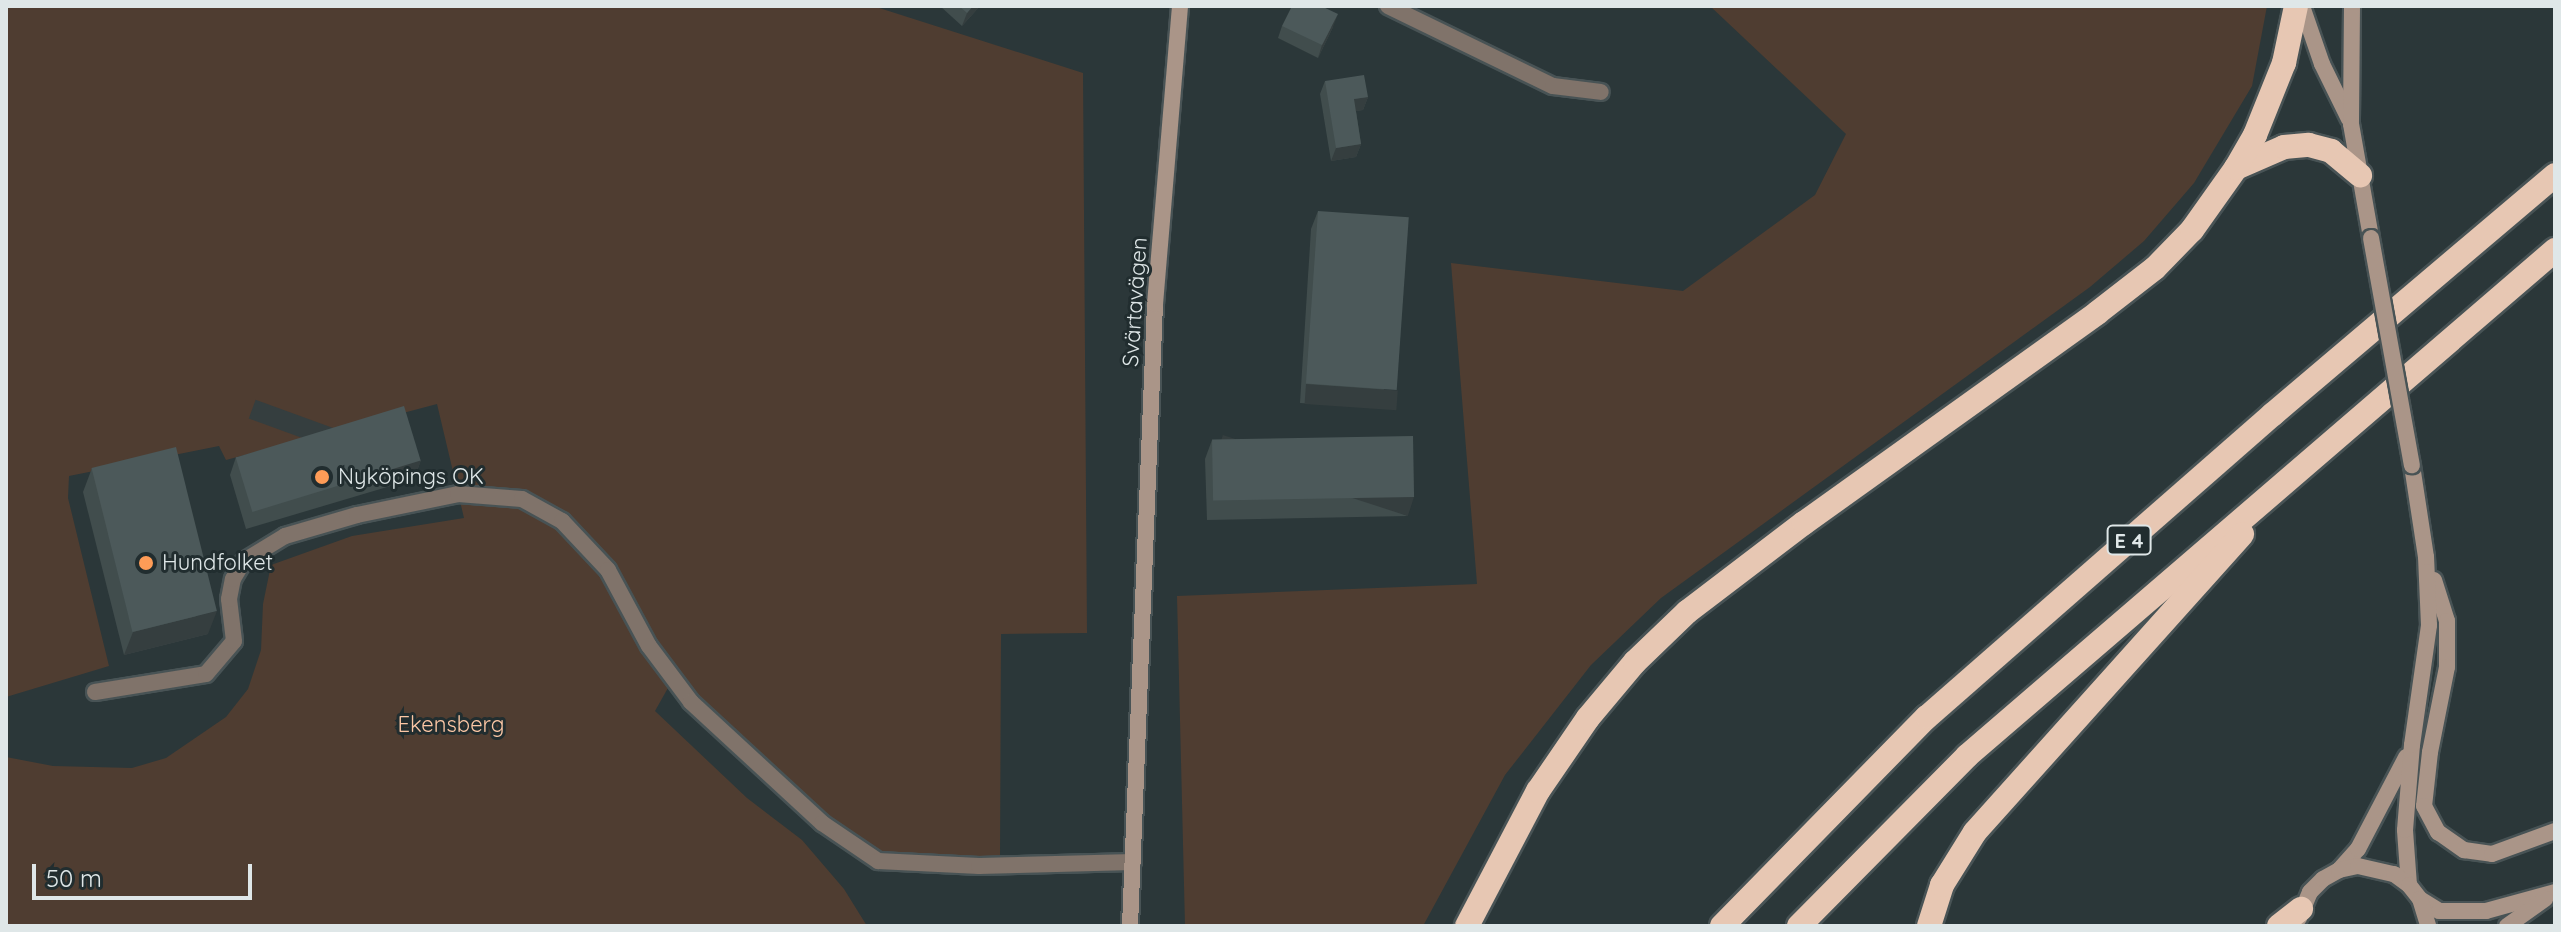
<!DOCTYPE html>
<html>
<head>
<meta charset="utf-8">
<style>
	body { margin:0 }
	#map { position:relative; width:2561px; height:932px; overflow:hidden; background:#2b3739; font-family:Quicksand,sans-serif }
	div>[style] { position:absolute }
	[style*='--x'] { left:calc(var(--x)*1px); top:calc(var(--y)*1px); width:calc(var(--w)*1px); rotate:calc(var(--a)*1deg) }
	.green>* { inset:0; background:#4f3d31 }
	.roads { filter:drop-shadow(2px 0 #485355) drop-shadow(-2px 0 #485355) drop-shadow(0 2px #485355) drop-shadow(0 -2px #485355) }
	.street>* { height:16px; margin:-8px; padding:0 8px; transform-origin:8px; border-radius:8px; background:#80736a }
	.secondary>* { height:16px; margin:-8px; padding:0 8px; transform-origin:8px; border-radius:8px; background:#aa9588 }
	.highway>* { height:24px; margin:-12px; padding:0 12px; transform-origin:12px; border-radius:12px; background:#e7c7b3 }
	.bridges { filter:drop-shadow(2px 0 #485355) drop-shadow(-2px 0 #485355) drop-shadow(0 2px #485355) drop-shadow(0 -2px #485355) }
	.secondary-bridge>* { height:16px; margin:-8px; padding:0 8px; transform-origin:8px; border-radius:8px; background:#aa9588 }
	.wall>* { inset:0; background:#414d4d }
	.shaded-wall>* { inset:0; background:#353e3f; transform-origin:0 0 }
	.building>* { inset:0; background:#4c595a; transform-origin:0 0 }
	.dots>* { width:22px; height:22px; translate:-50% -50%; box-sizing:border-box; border:4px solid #212d2f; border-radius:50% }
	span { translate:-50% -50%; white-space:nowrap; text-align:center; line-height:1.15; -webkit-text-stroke:6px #212d2f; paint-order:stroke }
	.shield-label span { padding:2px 6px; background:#212d2f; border:2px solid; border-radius:6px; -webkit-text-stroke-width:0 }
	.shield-label { font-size:20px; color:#dfe7e8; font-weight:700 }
	.street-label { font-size:22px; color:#dfe7e8 }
	.poi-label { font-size:22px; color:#dfe7e8 }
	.left { translate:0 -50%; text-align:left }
	.park-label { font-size:22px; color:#fcc7a5 }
	.frame { position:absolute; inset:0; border:8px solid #dfe7e8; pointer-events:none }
	.scale { position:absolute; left:32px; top:864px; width:220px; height:36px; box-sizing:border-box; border:4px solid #dfe7e8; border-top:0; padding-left:10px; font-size:24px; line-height:28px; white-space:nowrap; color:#dfe7e8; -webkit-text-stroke:6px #212d2f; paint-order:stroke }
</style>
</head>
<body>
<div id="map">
	<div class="green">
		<div style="clip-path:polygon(6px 6px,873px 6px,1083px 73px,1087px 633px,1001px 634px,1000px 862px,878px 861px,822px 823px,673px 679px,655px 711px,747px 798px,802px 840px,844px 889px,867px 926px,6px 926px,6px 757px,53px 766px,132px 768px,166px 758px,226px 717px,248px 689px,261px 650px,263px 604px,271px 565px,352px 536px,464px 518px,437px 404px,226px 460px,219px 446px,69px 476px,68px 498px,109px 666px,6px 697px)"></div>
		<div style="clip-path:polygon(1710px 6px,2267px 6px,2252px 86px,2194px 183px,2144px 241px,2090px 287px,1661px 598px,1591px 665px,1505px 775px,1423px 926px,1185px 926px,1177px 596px,1477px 584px,1451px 263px,1683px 291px,1815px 195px,1846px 134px)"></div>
	</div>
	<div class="roads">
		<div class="street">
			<div style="--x:1388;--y:6;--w:183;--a:25.9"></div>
			<div style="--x:1553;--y:86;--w:48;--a:7.1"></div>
			<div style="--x:95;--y:692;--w:112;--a:-9.2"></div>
			<div style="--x:206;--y:674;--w:43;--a:-49.7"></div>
			<div style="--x:234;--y:641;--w:42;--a:-96.8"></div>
			<div style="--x:229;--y:599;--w:20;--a:-79"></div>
			<div style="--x:233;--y:579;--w:21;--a:-59"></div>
			<div style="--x:244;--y:561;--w:48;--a:-31.4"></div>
			<div style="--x:285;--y:536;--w:75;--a:-16.3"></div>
			<div style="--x:357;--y:515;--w:103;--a:-11.7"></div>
			<div style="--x:458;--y:494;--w:64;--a:4.5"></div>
			<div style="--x:522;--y:499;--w:46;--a:28.8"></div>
			<div style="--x:562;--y:521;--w:67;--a:46.8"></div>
			<div style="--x:608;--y:570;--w:86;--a:61.7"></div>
			<div style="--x:649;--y:646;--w:70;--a:53.1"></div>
			<div style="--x:691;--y:702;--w:178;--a:42.7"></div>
			<div style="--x:822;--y:823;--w:68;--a:34.2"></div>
			<div style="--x:878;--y:861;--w:101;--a:2.8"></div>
			<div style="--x:979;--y:866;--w:154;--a:-1.5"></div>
		</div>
		<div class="secondary">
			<div style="--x:2302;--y:6;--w:61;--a:71"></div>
			<div style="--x:2322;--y:64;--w:61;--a:63.9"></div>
			<div style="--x:2352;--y:6;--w:118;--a:90.5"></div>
			<div style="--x:2351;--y:124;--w:116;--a:80"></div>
			<div style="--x:2434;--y:580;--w:43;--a:72.4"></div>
			<div style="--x:2447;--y:621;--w:46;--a:90"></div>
			<div style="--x:2447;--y:667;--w:87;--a:101.3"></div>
			<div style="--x:2430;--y:752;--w:54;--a:96.3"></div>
			<div style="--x:2424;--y:806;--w:30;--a:62"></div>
			<div style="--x:2438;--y:832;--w:32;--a:35"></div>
			<div style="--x:2464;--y:850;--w:28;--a:8"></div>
			<div style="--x:2492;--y:854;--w:67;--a:-20.1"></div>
			<div style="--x:2339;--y:870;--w:28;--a:-48"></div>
			<div style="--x:2358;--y:849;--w:104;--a:-62.4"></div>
			<div style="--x:2409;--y:885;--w:55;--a:-94.2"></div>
			<div style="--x:2405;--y:830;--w:85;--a:-85.3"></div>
			<div style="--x:2412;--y:745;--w:121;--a:-81.9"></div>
			<div style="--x:2429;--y:625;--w:68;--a:-92.5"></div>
			<div style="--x:2426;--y:557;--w:93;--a:-98.7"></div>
			<div style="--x:2420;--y:899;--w:22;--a:32"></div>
			<div style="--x:2439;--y:911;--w:47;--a:0"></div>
			<div style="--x:2486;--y:911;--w:72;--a:-15.4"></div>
			<div style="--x:2299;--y:918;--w:28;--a:-67"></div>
			<div style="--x:2310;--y:892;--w:18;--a:-45"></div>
			<div style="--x:2323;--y:879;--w:18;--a:-29"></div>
			<div style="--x:2339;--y:870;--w:19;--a:-12"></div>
			<div style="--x:2358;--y:866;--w:37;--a:13"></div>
			<div style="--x:2394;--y:874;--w:19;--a:36"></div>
			<div style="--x:2409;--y:885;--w:18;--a:52"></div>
			<div style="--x:2420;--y:899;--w:28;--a:73"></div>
			<div style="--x:1130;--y:926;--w:623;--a:-87.7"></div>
			<div style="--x:1155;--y:304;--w:299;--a:-85.2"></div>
			<div style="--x:2507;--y:926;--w:47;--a:-35.4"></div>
		</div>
		<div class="highway">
			<div style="--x:2236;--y:168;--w:52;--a:-23.6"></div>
			<div style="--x:2284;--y:147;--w:25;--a:-5"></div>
			<div style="--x:2309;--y:145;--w:23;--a:15"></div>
			<div style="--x:2331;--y:151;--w:38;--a:40"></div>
			<div style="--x:1467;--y:926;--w:153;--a:-62.3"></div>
			<div style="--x:1538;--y:791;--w:88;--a:-55.6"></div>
			<div style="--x:1588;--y:718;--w:73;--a:-50"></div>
			<div style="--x:1635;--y:662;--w:72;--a:-43.9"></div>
			<div style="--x:1687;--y:612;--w:147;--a:-37.3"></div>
			<div style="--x:1804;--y:523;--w:360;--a:-35.6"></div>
			<div style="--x:2097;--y:313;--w:73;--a:-37.8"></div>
			<div style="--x:2155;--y:268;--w:53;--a:-45.8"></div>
			<div style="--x:2192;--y:230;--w:76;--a:-54.6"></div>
			<div style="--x:2236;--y:168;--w:38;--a:-60"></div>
			<div style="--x:2255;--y:135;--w:78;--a:-68.1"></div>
			<div style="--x:2284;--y:63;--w:58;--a:-78.1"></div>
			<div style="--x:1722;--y:926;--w:293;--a:-45.6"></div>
			<div style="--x:1927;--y:717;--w:459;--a:-41.2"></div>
			<div style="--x:2272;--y:415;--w:371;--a:-40.3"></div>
			<div style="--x:1799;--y:926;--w:239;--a:-45.3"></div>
			<div style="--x:1967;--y:756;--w:776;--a:-40.71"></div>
			<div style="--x:1929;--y:926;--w:43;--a:-72.4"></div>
			<div style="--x:1942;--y:885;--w:62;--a:-58.1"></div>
			<div style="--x:1975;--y:832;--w:400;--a:-48.1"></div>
			<div style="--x:2279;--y:926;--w:28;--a:-38"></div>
		</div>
	</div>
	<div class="bridges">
		<div class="secondary-bridge">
			<div style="--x:2371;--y:238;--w:231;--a:79.8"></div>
		</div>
	</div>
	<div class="wall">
		<div style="clip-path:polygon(940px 6px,980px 6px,962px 26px)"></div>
		<div style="clip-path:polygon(1282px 26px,1333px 27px,1318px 58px,1278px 38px)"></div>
		<div style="clip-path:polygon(1325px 81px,1368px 97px,1363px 110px,1356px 111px,1361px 144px,1356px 157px,1331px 161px,1320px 94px)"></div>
		<div style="clip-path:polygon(1318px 211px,1391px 409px,1300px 403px,1311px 229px)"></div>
		<div style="clip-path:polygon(1212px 440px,1408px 516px,1207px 520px,1205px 459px)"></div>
		<div style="clip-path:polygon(236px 457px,421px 460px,414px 479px,246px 529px,230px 475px)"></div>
		<div style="clip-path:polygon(92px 468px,208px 634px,124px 655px,83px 492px)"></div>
	</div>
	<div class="shaded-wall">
		<div style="clip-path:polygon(973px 6px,980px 6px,962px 26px,967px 13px)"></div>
		<div style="clip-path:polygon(1338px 14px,1333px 27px,1318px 58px,1322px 45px)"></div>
		<div style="clip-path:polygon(1368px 97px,1363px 110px,1349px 112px,1354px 99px)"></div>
		<div style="clip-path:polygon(1361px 144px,1356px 157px,1331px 161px,1336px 148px)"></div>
		<div style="left:1306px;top:384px;width:92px;height:20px;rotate:4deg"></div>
		<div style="left:421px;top:460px;width:20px;height:176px;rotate:110deg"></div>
		<div style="left:1414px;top:497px;width:20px;height:201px;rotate:108deg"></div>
		<div style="clip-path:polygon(217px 611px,208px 634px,124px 655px,133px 632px)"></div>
	</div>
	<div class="building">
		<div style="clip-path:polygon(959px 6px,973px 6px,967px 13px)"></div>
		<div style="clip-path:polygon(1292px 6px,1321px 6px,1338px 14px,1322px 45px,1282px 26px)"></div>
		<div style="clip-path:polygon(1364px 75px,1368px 97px,1354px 99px,1361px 144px,1336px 148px,1325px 81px)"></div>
		<div style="left:1318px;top:211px;width:91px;height:173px;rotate:4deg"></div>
		<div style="left:404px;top:406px;width:57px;height:176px;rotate:73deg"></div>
		<div style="left:1413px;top:436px;width:61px;height:201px;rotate:89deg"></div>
		<div style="left:176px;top:447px;width:169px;height:87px;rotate:76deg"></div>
	</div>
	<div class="dots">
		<div style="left:322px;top:477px;background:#fe9c57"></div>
		<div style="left:146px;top:563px;background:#fe9c57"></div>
	</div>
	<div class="shield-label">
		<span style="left:2129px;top:540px">E 4</span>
	</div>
	<div class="street-label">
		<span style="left:1135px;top:302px;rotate:-86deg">Svärtavägen</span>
	</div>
	<div class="poi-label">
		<span class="left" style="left:338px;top:477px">Nyköpings OK</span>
		<span class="left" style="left:162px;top:563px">Hundfolket</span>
	</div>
	<div class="park-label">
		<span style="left:451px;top:725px">Ekensberg</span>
	</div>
	<div class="frame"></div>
	<div class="scale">50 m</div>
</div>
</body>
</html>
